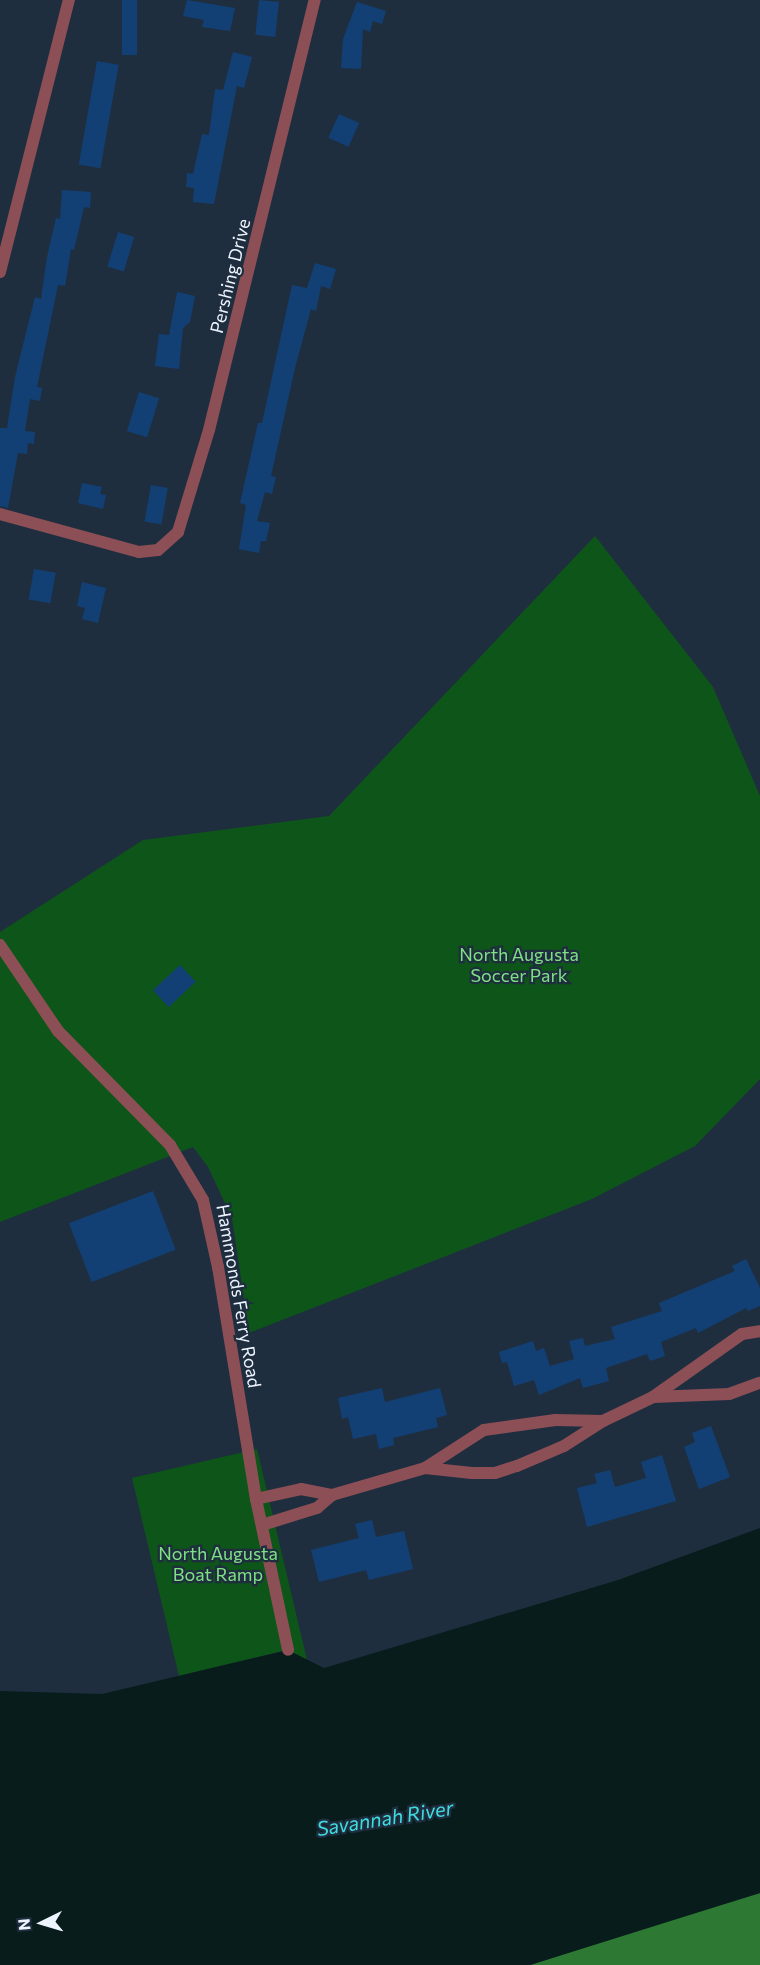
<!DOCTYPE html>
<html>
<head>
<meta charset="utf-8">
<style>
	body { margin:0 }
	#map { position:relative; width:760px; height:1965px; overflow:hidden; background:#1f2e3f; font-family:Commissioner,sans-serif }
	div>[style] { position:absolute }
	[style*='--x'] { left:calc(var(--x)*1px); top:calc(var(--y)*1px); width:calc(var(--w)*1px); rotate:calc(var(--a)*1deg) }
	.green>* { inset:0; background:#0e5519 }
	.forest>* { inset:0; background:#2d7934 }
	.water>* { inset:0; background:#081c1c }
	.building>* { inset:0; background:#124075; transform-origin:0 0 }
	.minor>* { height:12px; margin:-6px; padding:0 6px; transform-origin:6px; border-radius:6px; background:#8d4f56 }
	span { translate:-50% -50%; white-space:nowrap; text-align:center; line-height:1.15; -webkit-text-stroke:4.5px #1f2e3f; paint-order:stroke }
	.street-label { font-size:18px; color:#edf4fe }
	.park-label { font-size:18px; color:#7fe184 }
	.water-label { font-size:20px; color:#3fdde0; font-style:italic }
	.north { position:absolute; left:12px; top:1893px; width:60px; height:60px; -webkit-text-stroke:4px #1f2e3f; paint-order:stroke; rotate:265deg; font-size:16px; font-weight:700; line-height:24px; text-align:center; color:#edf4fe }
	.north::after { content:''; display:block; margin:auto; width:21px; height:27px; background:#edf4fe; clip-path:polygon(50% 0,100% 100%,50% 72%,0 100%) }
</style>
</head>
<body>
<div id="map">
	<div class="green">
		<div style="clip-path:polygon(595px 536px,713px 687px,760px 796px,760px 1079px,695px 1146px,592px 1199px,249px 1333px,232px 1218px,208px 1167px,193px 1147px,0 1222px,0 932px,143px 840px,329px 816px)"></div>
		<div style="clip-path:polygon(257px 1449px,307px 1660px,287px 1650px,179px 1676px,132px 1478px)"></div>
	</div>
	<div class="forest">
		<div style="clip-path:polygon(760px 1893px,760px 1965px,530px 1965px,690px 1914px)"></div>
	</div>
	<div class="water">
		<div style="clip-path:polygon(760px 1528px,760px 1893px,530px 1965px,0 1965px,0 1691px,102px 1694px,288px 1650px,324px 1668px,618px 1580px)"></div>
	</div>
	<div class="building">
		<div style="left:122px;top:0;width:15px;height:55px"></div>
		<div style="clip-path:polygon(187px 0,235px 8px,230px 31px,202px 27px,204px 20px,183px 16px)"></div>
		<div style="left:259px;top:0;width:20px;height:35px;rotate:6deg"></div>
		<div style="clip-path:polygon(357px 2px,386px 11px,382px 24px,373px 21px,370px 32px,363px 29px,361px 69px,341px 68px,343px 39px)"></div>
		<div style="clip-path:polygon(233px 52px,252px 57px,244px 88px,237px 86px,214px 204px,193px 202px,194px 188px,186px 187px,187px 173px,193px 174px,202px 134px,209px 135px,215px 89px,223px 90px)"></div>
		<div style="left:97px;top:61px;width:22px;height:105px;rotate:10deg"></div>
		<div style="left:339px;top:114px;width:22px;height:26px;rotate:24deg"></div>
		<div style="clip-path:polygon(62px 190px,91px 192px,90px 208px,84px 207px,74px 250px,71px 249px,65px 286px,58px 285px,37px 387px,42px 388px,40px 401px,30px 399px,25px 431px,35px 432px,34px 444px,28px 443px,27px 454px,18px 453px,8px 508px,0 506px,0 428px,7px 428px,15px 377px,35px 297px,41px 299px,47px 257px,56px 218px,60px 219px)"></div>
		<div style="left:118px;top:232px;width:17px;height:36px;rotate:17deg"></div>
		<div style="clip-path:polygon(315px 263px,336px 269px,330px 289px,321px 286px,316px 311px,311px 309px,295px 368px,271px 476px,276px 477px,272px 494px,265px 492px,257px 521px,270px 523px,266px 541px,261px 541px,259px 553px,239px 549px,246px 505px,240px 503px,258px 423px,262px 423px,292px 285px,307px 288px)"></div>
		<div style="clip-path:polygon(177px 292px,195px 296px,190px 322px,183px 328px,179px 369px,155px 366px,159px 334px,169px 335px)"></div>
		<div style="left:139px;top:392px;width:21px;height:41px;rotate:17deg"></div>
		<div style="clip-path:polygon(82px 483px,102px 487px,100px 494px,106px 495px,103px 509px,78px 503px)"></div>
		<div style="left:151px;top:485px;width:17px;height:37px;rotate:10deg"></div>
		<div style="left:34px;top:569px;width:22px;height:31px;rotate:10deg"></div>
		<div style="clip-path:polygon(82px 582px,106px 588px,98px 623px,82px 619px,85px 608px,77px 606px)"></div>
		<div style="left:180px;top:965px;width:23px;height:37px;rotate:47deg"></div>
		<div style="left:153px;top:1191px;width:63px;height:90px;rotate:69deg"></div>
		<div style="clip-path:polygon(746px 1259px,760px 1288px,760px 1306px,748px 1311px,746px 1308px,698px 1333px,696px 1328px,661px 1342px,665px 1356px,650px 1361px,647px 1354px,606px 1368px,609px 1381px,583px 1388px,580px 1378px,539px 1395px,534px 1380px,514px 1386px,507px 1362px,502px 1363px,499px 1352px,533px 1341px,536px 1351px,544px 1348px,550px 1366px,574px 1359px,569px 1341px,583px 1338px,585px 1346px,615px 1339px,611px 1327px,662px 1311px,659px 1303px,735px 1271px,732px 1266px)"></div>
		<div style="clip-path:polygon(382px 1388px,385px 1402px,440px 1388px,447px 1415px,436px 1418px,438px 1427px,393px 1438px,394px 1445px,379px 1449px,376px 1434px,353px 1439px,348px 1417px,342px 1419px,338px 1398px)"></div>
		<div style="clip-path:polygon(711px 1426px,730px 1477px,699px 1489px,684px 1447px,695px 1442px,692px 1433px)"></div>
		<div style="clip-path:polygon(662px 1455px,676px 1501px,587px 1527px,577px 1488px,597px 1483px,594px 1474px,610px 1470px,615px 1487px,646px 1478px,641px 1462px)"></div>
		<div style="clip-path:polygon(372px 1520px,376px 1537px,404px 1531px,413px 1569px,369px 1580px,366px 1570px,319px 1582px,311px 1550px,359px 1538px,355px 1524px)"></div>
	</div>
	<div class="minor">
		<div style="--x:0;--y:272;--w:281;--a:-75.8"></div>
		<div style="--x:0;--y:514;--w:144;--a:15.3"></div>
		<div style="--x:139;--y:552;--w:19;--a:-6"></div>
		<div style="--x:158;--y:550;--w:27;--a:-42"></div>
		<div style="--x:178;--y:532;--w:107;--a:-73.1"></div>
		<div style="--x:209;--y:430;--w:443;--a:-76.2"></div>
		<div style="--x:0;--y:945;--w:104;--a:56"></div>
		<div style="--x:58;--y:1031;--w:160;--a:45.5"></div>
		<div style="--x:170;--y:1145;--w:64;--a:59"></div>
		<div style="--x:203;--y:1200;--w:69;--a:77.4"></div>
		<div style="--x:218;--y:1267;--w:235;--a:80.7"></div>
		<div style="--x:256;--y:1499;--w:154;--a:78"></div>
		<div style="--x:653;--y:1397;--w:76;--a:-2.3"></div>
		<div style="--x:729;--y:1394;--w:33;--a:-20"></div>
		<div style="--x:425;--y:1468;--w:47;--a:6.1"></div>
		<div style="--x:472;--y:1473;--w:23;--a:0"></div>
		<div style="--x:495;--y:1473;--w:23;--a:-18"></div>
		<div style="--x:517;--y:1466;--w:51;--a:-23.1"></div>
		<div style="--x:564;--y:1446;--w:46;--a:-32.7"></div>
		<div style="--x:603;--y:1421;--w:55;--a:-25.6"></div>
		<div style="--x:653;--y:1397;--w:109;--a:-35.3"></div>
		<div style="--x:742;--y:1334;--w:18;--a:-9"></div>
		<div style="--x:256;--y:1499;--w:46;--a:-12.5"></div>
		<div style="--x:301;--y:1489;--w:32;--a:11"></div>
		<div style="--x:262;--y:1525;--w:58;--a:-17.2"></div>
		<div style="--x:317;--y:1508;--w:20;--a:-41"></div>
		<div style="--x:332;--y:1495;--w:97;--a:-16.2"></div>
		<div style="--x:425;--y:1468;--w:70;--a:-32.8"></div>
		<div style="--x:484;--y:1430;--w:72;--a:-8"></div>
		<div style="--x:555;--y:1420;--w:48;--a:1.2"></div>
	</div>
	<div class="street-label">
		<span style="left:230px;top:276px;rotate:-76deg">Pershing Drive</span>
		<span style="left:239px;top:1296px;rotate:80deg">Hammonds Ferry Road</span>
	</div>
	<div class="park-label">
		<span style="left:519px;top:965px">North Augusta<br>Soccer Park</span>
		<span style="left:218px;top:1564px">North Augusta<br>Boat Ramp</span>
	</div>
	<div class="water-label">
		<span style="left:385px;top:1818px;rotate:-9deg">Savannah River</span>
	</div>
	<div class="north">N</div>
</div>
</body>
</html>
